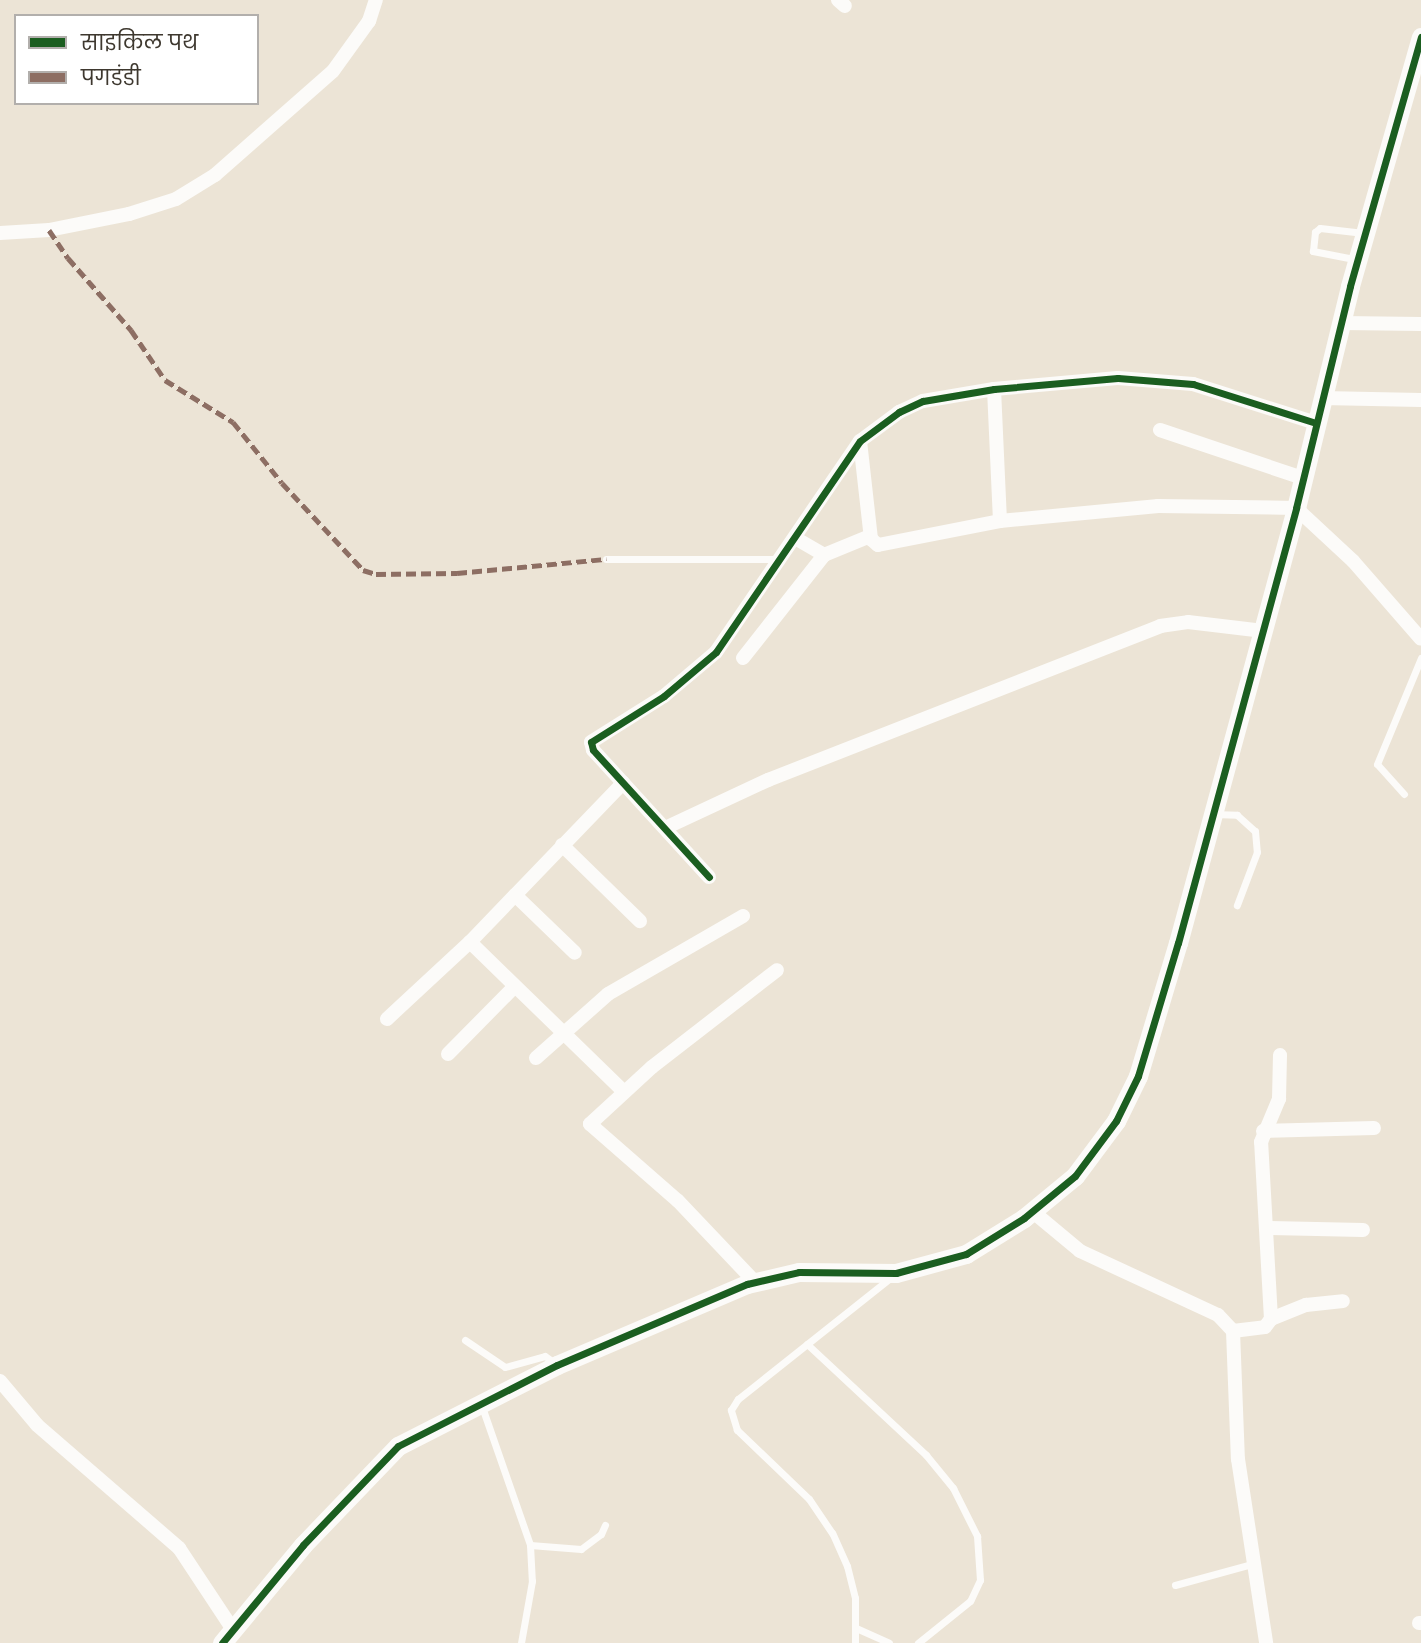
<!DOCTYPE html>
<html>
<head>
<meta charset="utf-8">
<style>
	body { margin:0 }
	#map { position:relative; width:1421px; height:1643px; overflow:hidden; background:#ece4d6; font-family:Poppins,"Noto Sans Devanagari",sans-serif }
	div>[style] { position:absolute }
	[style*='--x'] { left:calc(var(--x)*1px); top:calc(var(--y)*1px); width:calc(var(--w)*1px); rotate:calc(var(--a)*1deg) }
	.lane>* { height:7px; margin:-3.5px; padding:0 3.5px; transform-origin:3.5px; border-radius:3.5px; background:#fcfbf9 }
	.street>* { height:14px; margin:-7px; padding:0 7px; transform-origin:7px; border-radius:7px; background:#fcfbf9 }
	.secondary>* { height:19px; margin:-9.5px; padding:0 9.5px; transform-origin:9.5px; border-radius:9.5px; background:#fcfbf9 }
	.quiet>* { height:5px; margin-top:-2.5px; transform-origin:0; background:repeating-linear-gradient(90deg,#8d6e63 0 10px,transparent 0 15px) }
	.cycleway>* { height:7px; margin:-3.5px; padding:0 3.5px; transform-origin:3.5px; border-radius:3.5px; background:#1b5e20 }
	span { translate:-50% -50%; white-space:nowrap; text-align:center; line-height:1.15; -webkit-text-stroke:5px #fff; paint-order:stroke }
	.legend { position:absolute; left:14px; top:14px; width:245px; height:91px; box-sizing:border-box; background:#fff; border:2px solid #b2afac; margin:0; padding:9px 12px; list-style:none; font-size:21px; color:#3e382f }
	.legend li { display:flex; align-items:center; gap:14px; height:35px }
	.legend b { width:35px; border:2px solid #b2afac }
</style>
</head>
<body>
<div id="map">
	<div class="lane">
		<div style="--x:1354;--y:259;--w:42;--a:-169"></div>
		<div style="--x:1313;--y:251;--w:19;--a:-84"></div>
		<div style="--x:1315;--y:232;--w:6;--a:-39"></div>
		<div style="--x:1320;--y:228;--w:44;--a:6.5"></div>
		<div style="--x:606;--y:559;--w:174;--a:0"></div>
		<div style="--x:1404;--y:794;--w:40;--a:-132"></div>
		<div style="--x:1377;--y:764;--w:115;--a:-67.5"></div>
		<div style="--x:1213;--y:814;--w:24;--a:2"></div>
		<div style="--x:1237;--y:815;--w:24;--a:42"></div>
		<div style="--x:1255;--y:831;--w:21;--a:85"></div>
		<div style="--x:1257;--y:852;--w:57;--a:110.7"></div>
		<div style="--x:465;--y:1340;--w:48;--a:34"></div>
		<div style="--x:505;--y:1367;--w:41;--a:-15.4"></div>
		<div style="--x:545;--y:1356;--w:14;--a:36"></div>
		<div style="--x:807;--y:1344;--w:163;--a:43"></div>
		<div style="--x:926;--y:1455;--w:43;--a:50.7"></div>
		<div style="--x:953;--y:1488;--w:54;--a:63.4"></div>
		<div style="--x:977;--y:1536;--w:44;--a:86.1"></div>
		<div style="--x:980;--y:1580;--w:23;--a:115"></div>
		<div style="--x:970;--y:1601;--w:67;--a:141.1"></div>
		<div style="--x:481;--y:1404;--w:149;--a:70.8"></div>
		<div style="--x:530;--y:1545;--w:36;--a:87"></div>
		<div style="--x:532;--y:1581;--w:63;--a:100.1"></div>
		<div style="--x:530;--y:1545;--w:51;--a:4.5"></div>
		<div style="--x:581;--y:1549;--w:25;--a:-37"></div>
		<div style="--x:601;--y:1534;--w:10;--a:-66"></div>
		<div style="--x:1175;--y:1585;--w:80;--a:-15.3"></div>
		<div style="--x:856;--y:1628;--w:36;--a:24"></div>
		<div style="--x:855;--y:1643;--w:45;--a:-90"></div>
		<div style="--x:855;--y:1598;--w:33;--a:-104"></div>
		<div style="--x:847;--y:1566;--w:36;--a:-114"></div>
		<div style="--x:832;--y:1533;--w:41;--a:-124.1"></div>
		<div style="--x:809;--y:1499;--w:100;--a:-136.2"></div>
		<div style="--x:737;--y:1430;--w:21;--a:-107"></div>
		<div style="--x:731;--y:1410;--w:13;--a:-58"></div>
		<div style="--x:738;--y:1399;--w:194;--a:-38.5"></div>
	</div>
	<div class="street">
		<div style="--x:838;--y:0;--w:9;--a:41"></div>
		<div style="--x:0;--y:233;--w:49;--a:-3.5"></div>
		<div style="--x:49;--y:230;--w:82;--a:-11.3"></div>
		<div style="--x:129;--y:214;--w:49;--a:-17.7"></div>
		<div style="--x:176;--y:199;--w:46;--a:-31.6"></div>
		<div style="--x:215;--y:175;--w:157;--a:-41.4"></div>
		<div style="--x:333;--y:71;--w:62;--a:-54.2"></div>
		<div style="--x:369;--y:21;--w:22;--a:-72"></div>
		<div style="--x:1342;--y:323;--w:79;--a:0.7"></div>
		<div style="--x:994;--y:389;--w:132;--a:87.4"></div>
		<div style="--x:1322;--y:398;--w:99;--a:1.2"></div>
		<div style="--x:1160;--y:430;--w:151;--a:18.6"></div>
		<div style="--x:860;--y:441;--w:99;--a:83.6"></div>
		<div style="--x:871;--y:539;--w:9;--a:41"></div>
		<div style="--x:878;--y:545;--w:124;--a:-11.1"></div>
		<div style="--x:1000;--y:521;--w:159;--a:-5.4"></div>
		<div style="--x:1158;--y:506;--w:138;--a:0.8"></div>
		<div style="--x:1296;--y:508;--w:78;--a:42.9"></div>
		<div style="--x:1353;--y:561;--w:103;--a:48.9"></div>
		<div style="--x:795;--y:538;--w:34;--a:30"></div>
		<div style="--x:743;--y:658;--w:131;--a:-51.8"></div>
		<div style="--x:824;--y:555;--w:50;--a:-22.4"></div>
		<div style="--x:665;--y:828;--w:114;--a:-25"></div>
		<div style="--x:768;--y:780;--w:421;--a:-21.4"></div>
		<div style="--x:1160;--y:626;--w:28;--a:-8"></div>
		<div style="--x:1188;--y:622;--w:76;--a:6.8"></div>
		<div style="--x:562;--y:845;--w:109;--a:44.3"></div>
		<div style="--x:709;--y:877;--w:172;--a:-132.4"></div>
		<div style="--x:593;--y:750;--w:8;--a:-104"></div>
		<div style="--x:591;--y:742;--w:86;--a:-32.2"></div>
		<div style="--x:664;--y:696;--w:68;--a:-40.2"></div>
		<div style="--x:716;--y:652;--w:255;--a:-55.7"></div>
		<div style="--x:860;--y:441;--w:49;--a:-36.6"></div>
		<div style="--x:899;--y:412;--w:26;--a:-25"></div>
		<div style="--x:923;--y:401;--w:72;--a:-9.6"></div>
		<div style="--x:994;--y:389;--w:124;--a:-5.1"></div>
		<div style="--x:1118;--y:378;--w:75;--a:4.6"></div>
		<div style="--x:1193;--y:384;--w:129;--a:17.6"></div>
		<div style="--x:515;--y:895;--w:83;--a:44"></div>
		<div style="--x:470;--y:942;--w:214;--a:44.2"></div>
		<div style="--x:387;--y:1019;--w:113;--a:-42.9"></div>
		<div style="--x:470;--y:942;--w:221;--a:-46.1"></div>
		<div style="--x:448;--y:1054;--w:95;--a:-45.4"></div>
		<div style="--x:536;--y:1058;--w:96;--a:-41.6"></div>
		<div style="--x:608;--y:994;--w:156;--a:-30"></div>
		<div style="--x:1263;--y:1131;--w:111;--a:-1.5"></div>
		<div style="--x:1032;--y:1211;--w:62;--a:39.8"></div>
		<div style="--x:1080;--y:1251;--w:152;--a:24.9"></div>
		<div style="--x:1218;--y:1315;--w:22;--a:47"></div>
		<div style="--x:1233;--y:1331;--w:128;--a:87.8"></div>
		<div style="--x:1238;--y:1459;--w:186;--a:81.3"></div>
		<div style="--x:1269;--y:1228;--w:94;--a:1.2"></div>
		<div style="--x:755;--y:1282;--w:112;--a:-133.5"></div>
		<div style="--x:678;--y:1201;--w:117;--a:-138.8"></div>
		<div style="--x:590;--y:1124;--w:84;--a:-42.6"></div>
		<div style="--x:652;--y:1067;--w:158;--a:-37.8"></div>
		<div style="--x:1271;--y:1319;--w:38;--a:-22"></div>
		<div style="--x:1306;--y:1305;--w:37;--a:-6"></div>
		<div style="--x:1233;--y:1331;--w:32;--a:-7"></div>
		<div style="--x:1265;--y:1327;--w:10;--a:-53"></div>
		<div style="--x:1271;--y:1319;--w:177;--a:-93.2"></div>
		<div style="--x:1261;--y:1142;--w:47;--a:-67.3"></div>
		<div style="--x:1279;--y:1099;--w:44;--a:-88.7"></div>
		<div style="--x:0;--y:1381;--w:57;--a:49.9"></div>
		<div style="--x:37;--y:1425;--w:188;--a:40.9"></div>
		<div style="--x:179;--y:1548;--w:96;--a:56.5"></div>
		<div style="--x:1419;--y:1623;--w:2;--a:0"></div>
	</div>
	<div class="secondary">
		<div style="--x:222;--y:1643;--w:127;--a:-50.4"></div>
		<div style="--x:303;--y:1545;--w:137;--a:-46.2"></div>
		<div style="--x:398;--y:1446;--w:178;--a:-27"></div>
		<div style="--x:557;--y:1365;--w:207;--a:-23.1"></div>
		<div style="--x:747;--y:1284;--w:53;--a:-13"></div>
		<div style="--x:799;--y:1272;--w:97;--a:0.6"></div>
		<div style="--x:896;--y:1273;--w:73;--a:-15.2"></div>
		<div style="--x:966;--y:1254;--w:68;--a:-31.8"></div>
		<div style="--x:1024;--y:1218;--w:66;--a:-39.5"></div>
		<div style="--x:1075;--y:1176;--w:69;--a:-53.3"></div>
		<div style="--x:1116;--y:1121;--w:50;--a:-63.9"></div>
		<div style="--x:1138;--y:1076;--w:139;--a:-73.3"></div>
		<div style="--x:1178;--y:943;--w:451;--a:-74.8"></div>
		<div style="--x:1296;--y:508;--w:228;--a:-76.3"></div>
		<div style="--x:1350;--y:286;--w:259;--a:-74.1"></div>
	</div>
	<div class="quiet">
		<div style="--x:49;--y:230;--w:34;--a:56"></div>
		<div style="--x:68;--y:258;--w:96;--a:48.8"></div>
		<div style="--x:131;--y:330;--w:60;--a:55.8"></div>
		<div style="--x:165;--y:380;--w:80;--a:31.7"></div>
		<div style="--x:233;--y:422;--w:78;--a:51.2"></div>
		<div style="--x:282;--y:483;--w:119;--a:47"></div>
		<div style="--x:363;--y:570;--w:14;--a:17"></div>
		<div style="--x:376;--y:574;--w:81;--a:-0.7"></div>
		<div style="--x:457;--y:573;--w:150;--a:-5.4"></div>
	</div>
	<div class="cycleway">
		<div style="--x:709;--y:877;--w:172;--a:-132.4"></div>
		<div style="--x:593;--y:750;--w:8;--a:-104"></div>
		<div style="--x:591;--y:742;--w:86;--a:-32.2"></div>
		<div style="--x:664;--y:696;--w:68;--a:-40.2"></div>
		<div style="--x:716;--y:652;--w:255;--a:-55.7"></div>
		<div style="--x:860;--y:441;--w:49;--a:-36.6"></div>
		<div style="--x:899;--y:412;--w:26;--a:-25"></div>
		<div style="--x:923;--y:401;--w:72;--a:-9.6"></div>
		<div style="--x:994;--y:389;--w:124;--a:-5.1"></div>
		<div style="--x:1118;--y:378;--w:75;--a:4.6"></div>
		<div style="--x:1193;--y:384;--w:129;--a:17.6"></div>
		<div style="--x:222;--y:1643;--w:127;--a:-50.4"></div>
		<div style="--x:303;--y:1545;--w:137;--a:-46.2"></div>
		<div style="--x:398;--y:1446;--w:178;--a:-27"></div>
		<div style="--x:557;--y:1365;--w:207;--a:-23.1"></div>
		<div style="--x:747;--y:1284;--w:53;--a:-13"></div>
		<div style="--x:799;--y:1272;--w:97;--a:0.6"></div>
		<div style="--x:896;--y:1273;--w:73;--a:-15.2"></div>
		<div style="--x:966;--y:1254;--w:68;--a:-31.8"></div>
		<div style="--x:1024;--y:1218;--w:66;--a:-39.5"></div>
		<div style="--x:1075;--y:1176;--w:69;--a:-53.3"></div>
		<div style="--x:1116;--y:1121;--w:50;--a:-63.9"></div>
		<div style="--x:1138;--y:1076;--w:139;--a:-73.3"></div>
		<div style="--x:1178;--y:943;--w:451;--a:-74.8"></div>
		<div style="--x:1296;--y:508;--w:228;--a:-76.3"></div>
		<div style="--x:1350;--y:286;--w:259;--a:-74.1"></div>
	</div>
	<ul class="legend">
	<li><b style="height:9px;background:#1b5e20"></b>साइकिल पथ</li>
	<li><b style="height:9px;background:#8d6e63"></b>पगडंडी</li>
	</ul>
</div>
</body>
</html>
